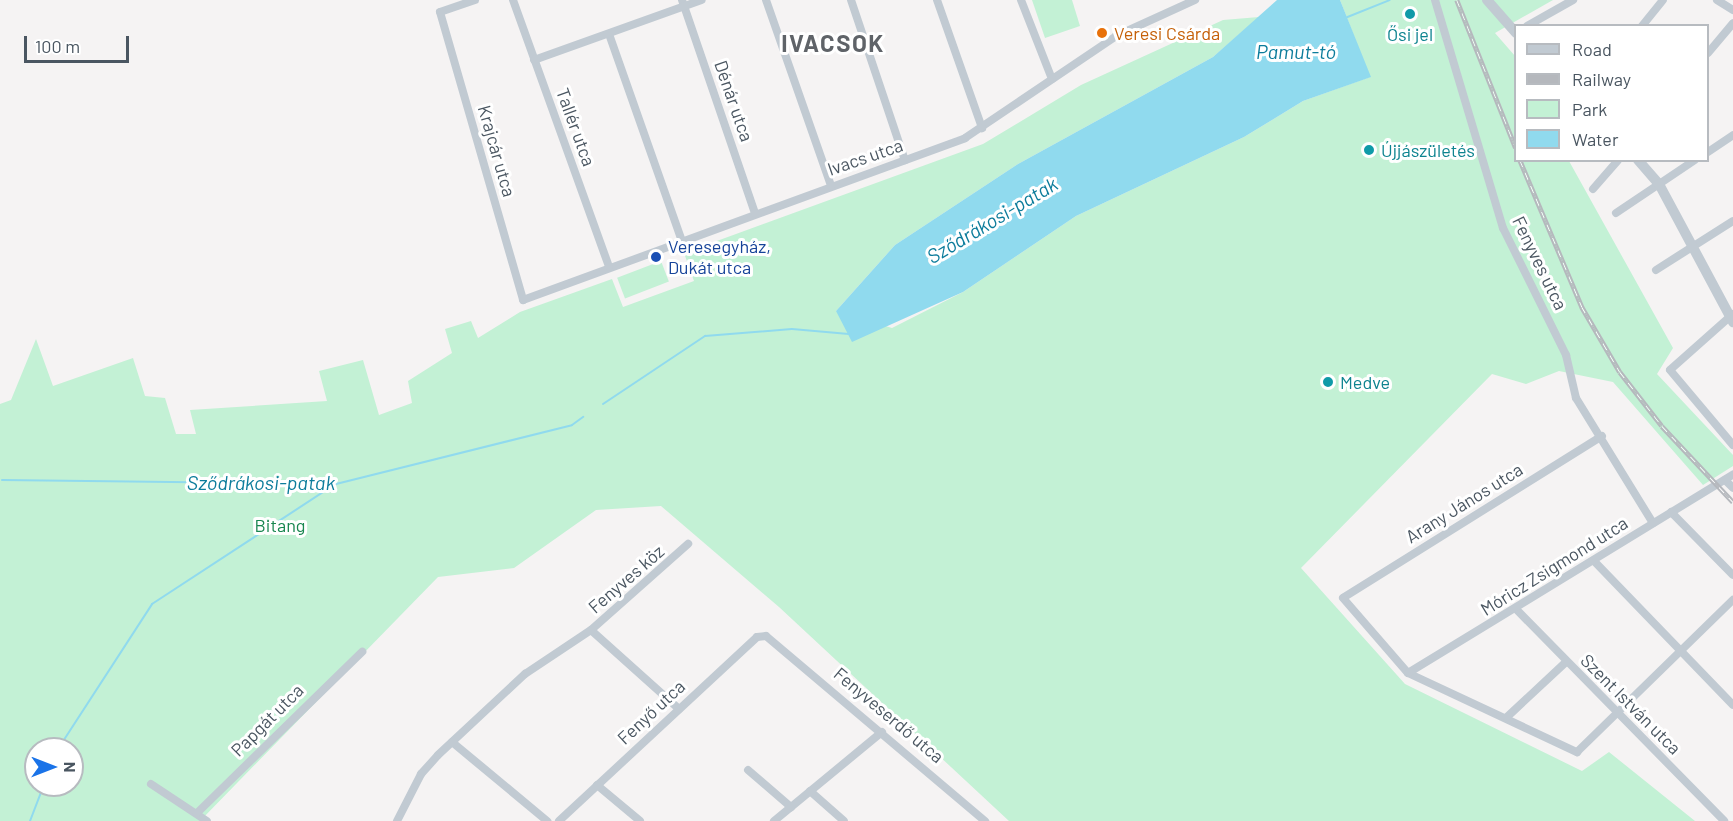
<!DOCTYPE html>
<html>
<head>
<meta charset="utf-8">
<style>
	body { margin:0 }
	#map { position:relative; width:1733px; height:821px; overflow:hidden; background:#f5f3f3; font-family:Barlow,sans-serif }
	div>[style] { position:absolute }
	[style*='--x'] { left:calc(var(--x)*1px); top:calc(var(--y)*1px); width:calc(var(--w)*1px); rotate:calc(var(--a)*1deg) }
	.green>* { inset:0; background:#c3f1d5; transform-origin:0 0 }
	.water>* { inset:0; background:#90daee }
	.stream>* { height:2px; margin:-1px; padding:0 1px; transform-origin:1px; border-radius:1px; background:#90daee }
	.minor>* { height:8px; margin:-4px; padding:0 4px; transform-origin:4px; border-radius:4px; background:#c1cad2 }
	.tertiary>* { height:10px; margin:-5px; padding:0 5px; transform-origin:5px; border-radius:5px; background:#c1cad2 }
	.rail>* { height:4.5px; margin-top:-2.25px; transform-origin:0; background:repeating-linear-gradient(90deg,#fff 0 7px,#b5b8bd 0 14px); box-sizing:border-box; border-block:2px solid #b5b8bd }
	.dots>* { width:16px; height:16px; translate:-50% -50%; box-sizing:border-box; border:3px solid #fff; border-radius:50% }
	span { translate:-50% -50%; white-space:nowrap; text-align:center; line-height:1.15; -webkit-text-stroke:6px #fff; paint-order:stroke }
	.food-label { font-size:18px; color:#c56008 }
	.left { translate:0 -50%; text-align:left }
	.culture-label { font-size:18px; color:#0d838f }
	.street-label { font-size:18px; color:#4a5661 }
	.transit-label { font-size:18px; color:#164399 }
	.park-label { font-size:18px; color:#17864f }
	.water-label { font-size:20px; color:#0c7c9b; font-style:italic }
	.district-label { font-size:24px; color:#5f6368; font-weight:700; letter-spacing:1.5px }
	.legend { position:absolute; left:1514px; top:24px; width:195px; height:138px; box-sizing:border-box; background:#fff; border:2px solid #b7bbc0; margin:0; padding:8px 10px; list-style:none; font-size:18px; color:#4a5661 }
	.legend li { display:flex; align-items:center; gap:12px; height:30px }
	.legend b { width:30px; border:2px solid #b7bbc0 }
	.north { position:absolute; left:24px; top:737px; width:60px; height:60px; box-sizing:border-box; background:#fff; border:2px solid #b7bbc0; border-radius:50%; rotate:90deg; font-size:16px; font-weight:700; line-height:24px; text-align:center; color:#4a5661 }
	.north::after { content:''; display:block; margin:auto; width:21px; height:27px; background:#1a73e8; clip-path:polygon(50% 0,100% 100%,50% 72%,0 100%) }
	.scale { position:absolute; left:24px; top:36px; width:105px; height:27px; box-sizing:border-box; border:3px solid #4a5661; border-top:0; padding-left:8px; font-size:18px; line-height:21px; white-space:nowrap; color:#4a5661; -webkit-text-stroke:4px #fff; paint-order:stroke }
</style>
</head>
<body>
<div id="map">
	<div class="green">
		<div style="clip-path:polygon(1032px 0,1072px 0,1080px 26px,1045px 38px)"></div>
		<div style="clip-path:polygon(evenodd,1340px 0,1553px 0,1495px 33px,1515px 56px,1516px 160px,1569px 161px,1673px 348px,1657px 374px,1733px 455px,1733px 466px,1703px 485px,1613px 382px,1559px 371px,1526px 384px,1492px 374px,1301px 568px,1405px 684px,1582px 771px,1609px 752px,1695px 821px,1009px 821px,779px 607px,661px 506px,596px 510px,514px 568px,438px 577px,200px 821px,0 821px,0 404px,11px 400px,36px 339px,53px 386px,133px 358px,145px 396px,165px 398px,176px 434px,196px 434px,190px 410px,327px 401px,319px 371px,363px 360px,379px 415px,412px 403px,408px 381px,452px 353px,445px 329px,471px 321px,478px 338px,520px 312px,612px 279px,623px 307px,694px 281px,684px 253px,983px 144px,1081px 85px,1223px 20px,1259px 17px,1213px 57px,1018px 164px,895px 245px,836px 311px,892px 328px,963px 292px,1076px 216px,1244px 137px,1303px 101px,1370px 77px,1340px 0,36px 749px,72px 749px,72px 785px,36px 785px,36px 749px)"></div>
		<div style="left:661px;top:261px;width:22px;height:47px;rotate:69deg"></div>
	</div>
	<div class="water">
		<div style="clip-path:polygon(1277px 0,1340px 0,1371px 77px,1303px 101px,1244px 137px,1076px 216px,963px 292px,852px 342px,836px 311px,895px 245px,1018px 164px,1213px 57px)"></div>
	</div>
	<div class="stream">
		<div style="--x:1345;--y:18;--w:48;--a:-21.8"></div>
		<div style="--x:603;--y:404;--w:123;--a:-33.7"></div>
		<div style="--x:705;--y:336;--w:87;--a:-4.6"></div>
		<div style="--x:792;--y:329;--w:57;--a:5"></div>
		<div style="--x:2;--y:480;--w:334;--a:0.7"></div>
		<div style="--x:336;--y:484;--w:243;--a:-14"></div>
		<div style="--x:572;--y:425;--w:14;--a:-36"></div>
		<div style="--x:58;--y:749;--w:173;--a:-57"></div>
		<div style="--x:152;--y:604;--w:217;--a:-33.2"></div>
		<div style="--x:30;--y:821;--w:39;--a:-69"></div>
	</div>
	<div class="minor">
		<div style="--x:475;--y:0;--w:37;--a:161"></div>
		<div style="--x:440;--y:12;--w:300;--a:73.9"></div>
		<div style="--x:523;--y:300;--w:471;--a:-20.1"></div>
		<div style="--x:965;--y:138;--w:182;--a:-34"></div>
		<div style="--x:1116;--y:36;--w:87;--a:-24.5"></div>
		<div style="--x:513;--y:0;--w:283;--a:70.2"></div>
		<div style="--x:682;--y:0;--w:225;--a:71.1"></div>
		<div style="--x:766;--y:0;--w:197;--a:70.7"></div>
		<div style="--x:851;--y:0;--w:169;--a:71.4"></div>
		<div style="--x:937;--y:0;--w:136;--a:70.6"></div>
		<div style="--x:1021;--y:0;--w:85;--a:68.6"></div>
		<div style="--x:1435;--y:0;--w:238;--a:73.4"></div>
		<div style="--x:1503;--y:228;--w:142;--a:63.6"></div>
		<div style="--x:1566;--y:355;--w:44;--a:76.9"></div>
		<div style="--x:1576;--y:398;--w:147;--a:58.4"></div>
		<div style="--x:1717;--y:0;--w:19;--a:32"></div>
		<div style="--x:1527;--y:26;--w:53;--a:-29.5"></div>
		<div style="--x:1642;--y:26;--w:33;--a:-51"></div>
		<div style="--x:609;--y:34;--w:217;--a:70.6"></div>
		<div style="--x:1708;--y:53;--w:39;--a:-50"></div>
		<div style="--x:534;--y:60;--w:178;--a:-19.7"></div>
		<div style="--x:1708;--y:152;--w:30;--a:-34"></div>
		<div style="--x:1593;--y:189;--w:38;--a:-49"></div>
		<div style="--x:1616;--y:213;--w:95;--a:-33.9"></div>
		<div style="--x:1656;--y:270;--w:91;--a:-32.5"></div>
		<div style="--x:1733;--y:314;--w:84;--a:138.4"></div>
		<div style="--x:1670;--y:370;--w:98;--a:50"></div>
		<div style="--x:1602;--y:436;--w:305;--a:148"></div>
		<div style="--x:1343;--y:598;--w:99;--a:49.1"></div>
		<div style="--x:1408;--y:673;--w:187;--a:25.1"></div>
		<div style="--x:1577;--y:752;--w:218;--a:-44.3"></div>
		<div style="--x:1725;--y:480;--w:11;--a:45"></div>
		<div style="--x:1671;--y:512;--w:88;--a:45.5"></div>
		<div style="--x:1594;--y:561;--w:200;--a:46"></div>
		<div style="--x:1516;--y:609;--w:297;--a:45.5"></div>
		<div style="--x:1408;--y:673;--w:381;--a:-31.4"></div>
		<div style="--x:679;--y:709;--w:118;--a:-138.1"></div>
		<div style="--x:591;--y:630;--w:130;--a:-41.6"></div>
		<div style="--x:1507;--y:717;--w:81;--a:-43"></div>
		<div style="--x:452;--y:742;--w:124;--a:39.7"></div>
		<div style="--x:748;--y:770;--w:57;--a:40.7"></div>
		<div style="--x:151;--y:784;--w:67;--a:33.5"></div>
		<div style="--x:597;--y:785;--w:56;--a:39.9"></div>
		<div style="--x:810;--y:791;--w:45;--a:41.4"></div>
		<div style="--x:197;--y:813;--w:231;--a:-44.3"></div>
		<div style="--x:397;--y:821;--w:53;--a:-62.9"></div>
		<div style="--x:421;--y:774;--w:25;--a:-48"></div>
		<div style="--x:438;--y:755;--w:119;--a:-43"></div>
		<div style="--x:525;--y:674;--w:79;--a:-33.7"></div>
		<div style="--x:559;--y:821;--w:270;--a:-42.9"></div>
		<div style="--x:757;--y:637;--w:9;--a:-6"></div>
		<div style="--x:766;--y:636;--w:287;--a:40.2"></div>
		<div style="--x:774;--y:821;--w:140;--a:-39.5"></div>
	</div>
	<div class="tertiary">
		<div style="--x:1487;--y:0;--w:44;--a:48.7"></div>
		<div style="--x:1638;--y:160;--w:32;--a:49"></div>
		<div style="--x:1659;--y:184;--w:157;--a:61.8"></div>
	</div>
	<div class="rail">
		<div style="--x:1457;--y:0;--w:159;--a:68.3"></div>
		<div style="--x:1520;--y:160;--w:160;--a:67.1"></div>
		<div style="--x:1582;--y:307;--w:75;--a:59.7"></div>
		<div style="--x:1620;--y:372;--w:68;--a:52.1"></div>
		<div style="--x:1662;--y:426;--w:104;--a:46.9"></div>
	</div>
	<div class="dots">
		<div style="left:1410px;top:14px;background:#0f9aa8"></div>
		<div style="left:1102px;top:33px;background:#e8710a"></div>
		<div style="left:1369px;top:150px;background:#0f9aa8"></div>
		<div style="left:656px;top:257px;background:#1a4fb4"></div>
		<div style="left:1328px;top:382px;background:#0f9aa8"></div>
	</div>
	<div class="food-label">
		<span class="left" style="left:1114px;top:33px">Veresi Csárda</span>
	</div>
	<div class="culture-label">
		<span style="left:1410px;top:34px">Ősi jel</span>
		<span class="left" style="left:1381px;top:150px">Újjászületés</span>
		<span class="left" style="left:1340px;top:382px">Medve</span>
	</div>
	<div class="street-label">
		<span style="left:734px;top:101px;rotate:71deg">Dénár utca</span>
		<span style="left:576px;top:127px;rotate:70deg">Tallér utca</span>
		<span style="left:497px;top:151px;rotate:74deg">Krajcár utca</span>
		<span style="left:865px;top:157px;rotate:-19deg">Ivacs utca</span>
		<span style="left:1540px;top:263px;rotate:64deg">Fenyves utca</span>
		<span style="left:1464px;top:503px;rotate:-32deg">Arany János utca</span>
		<span style="left:1554px;top:566px;rotate:-32deg">Móricz Zsigmond utca</span>
		<span style="left:626px;top:579px;rotate:-41deg">Fenyves köz</span>
		<span style="left:1631px;top:704px;rotate:45deg">Szent István utca</span>
		<span style="left:651px;top:712px;rotate:-43deg">Fenyő utca</span>
		<span style="left:889px;top:715px;rotate:40deg">Fenyveserdő utca</span>
		<span style="left:267px;top:720px;rotate:-45deg">Papgát utca</span>
	</div>
	<div class="transit-label">
		<span class="left" style="left:668px;top:257px">Veresegyház,<br>Dukát utca</span>
	</div>
	<div class="park-label">
		<span style="left:280px;top:525px">Bitang</span>
	</div>
	<div class="water-label">
		<span style="left:1296px;top:51px">Pamut-tó</span>
		<span style="left:992px;top:220px;rotate:-31deg">Sződrákosi-patak</span>
		<span style="left:261px;top:482px">Sződrákosi-patak</span>
	</div>
	<div class="district-label">
		<span style="left:833px;top:43px">IVACSOK</span>
	</div>
	<ul class="legend">
	<li><b style="height:8px;background:#c1cad2"></b>Road</li>
	<li><b style="height:8px;background:#b5b8bd"></b>Railway</li>
	<li><b style="height:16px;background:#c3f1d5"></b>Park</li>
	<li><b style="height:16px;background:#90daee"></b>Water</li>
	</ul>
	<div class="north">N</div>
	<div class="scale">100 m</div>
</div>
</body>
</html>
